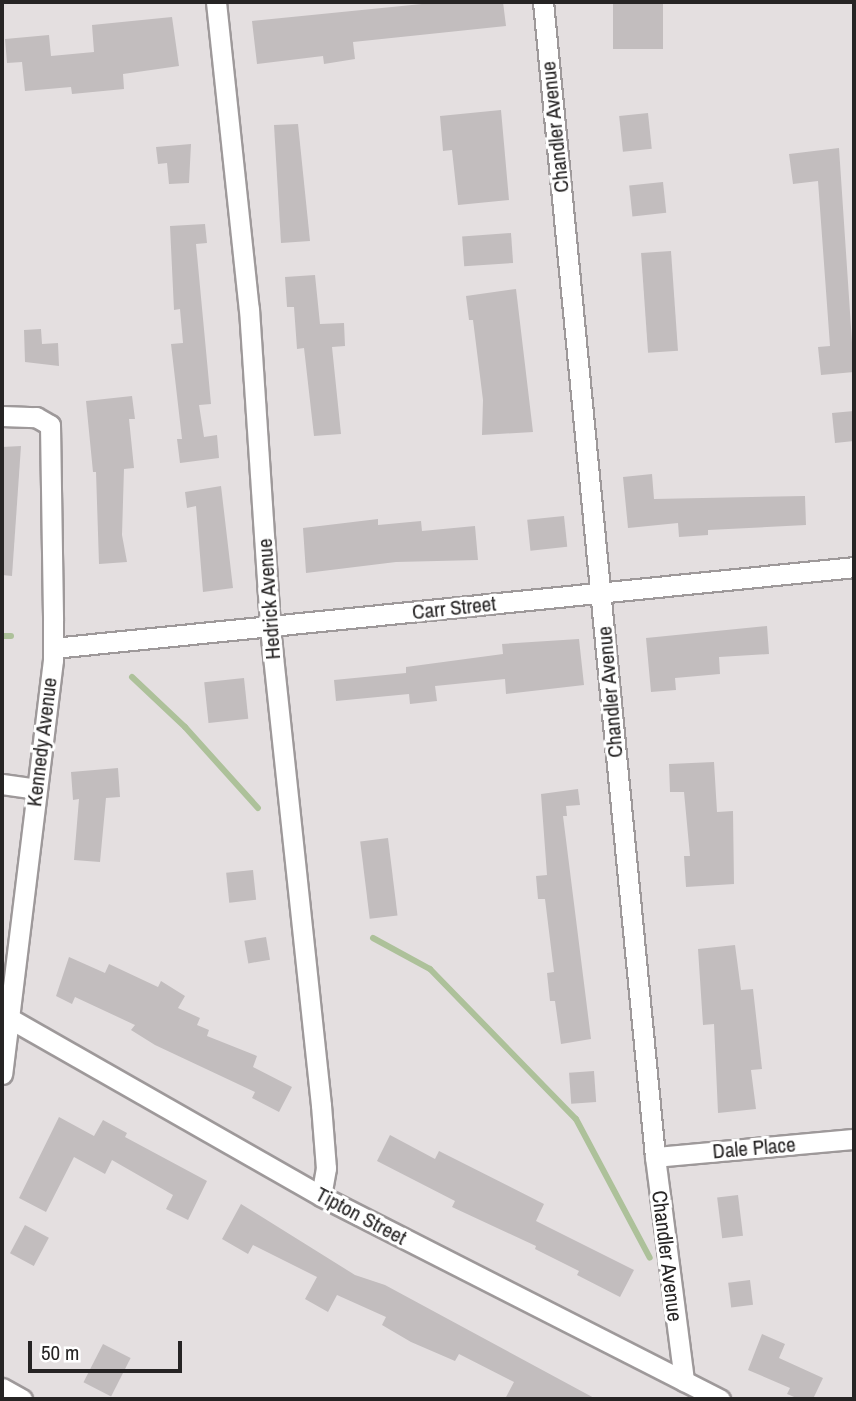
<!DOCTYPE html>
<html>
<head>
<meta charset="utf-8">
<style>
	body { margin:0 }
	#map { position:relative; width:856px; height:1401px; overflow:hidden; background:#e4dfe0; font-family:"Archivo Narrow",sans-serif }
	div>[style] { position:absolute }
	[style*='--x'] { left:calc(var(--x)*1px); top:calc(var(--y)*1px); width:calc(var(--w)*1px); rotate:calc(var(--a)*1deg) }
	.stream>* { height:6px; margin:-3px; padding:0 3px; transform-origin:3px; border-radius:3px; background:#adc19a }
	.building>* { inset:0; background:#c2bdbe; transform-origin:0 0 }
	.roads { filter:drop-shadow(2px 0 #9e999a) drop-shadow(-2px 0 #9e999a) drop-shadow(0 2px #9e999a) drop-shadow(0 -2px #9e999a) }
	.minor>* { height:19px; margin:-9.5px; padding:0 9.5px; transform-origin:9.5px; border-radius:9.5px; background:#fff }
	span { translate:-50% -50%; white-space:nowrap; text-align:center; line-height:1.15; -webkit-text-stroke:6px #fff; paint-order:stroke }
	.street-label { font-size:21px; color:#262424 }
	.frame { position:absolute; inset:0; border:4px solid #262424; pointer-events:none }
	.scale { position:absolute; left:28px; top:1341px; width:154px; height:32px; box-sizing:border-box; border:4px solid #262424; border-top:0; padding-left:9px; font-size:21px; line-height:24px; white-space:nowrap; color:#262424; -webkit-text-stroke:5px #fff; paint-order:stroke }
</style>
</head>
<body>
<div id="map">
	<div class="stream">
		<div style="--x:2;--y:636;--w:9;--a:0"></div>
		<div style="--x:132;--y:677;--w:73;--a:43.3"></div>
		<div style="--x:185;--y:727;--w:109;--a:48"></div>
		<div style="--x:373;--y:938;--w:65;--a:28.5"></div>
		<div style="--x:430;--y:969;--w:209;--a:45.8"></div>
		<div style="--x:576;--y:1119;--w:157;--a:62"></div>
	</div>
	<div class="building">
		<div style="clip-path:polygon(442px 2px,503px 2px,506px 26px,353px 42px,355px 59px,324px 64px,323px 56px,257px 64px,252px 21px)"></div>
		<div style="left:613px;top:2px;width:50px;height:47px"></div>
		<div style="clip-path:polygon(172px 17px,179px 66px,123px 74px,124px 89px,72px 94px,71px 87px,25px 91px,22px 62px,7px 63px,5px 39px,49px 35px,51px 56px,94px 52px,92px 25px)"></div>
		<div style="clip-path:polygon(501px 110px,509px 200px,458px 205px,452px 150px,443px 151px,440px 116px)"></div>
		<div style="left:648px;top:113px;width:36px;height:29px;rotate:84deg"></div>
		<div style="clip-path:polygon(298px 124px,310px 241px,281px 243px,274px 125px)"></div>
		<div style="clip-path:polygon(191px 144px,189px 183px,169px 184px,167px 163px,158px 164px,156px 147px)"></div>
		<div style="clip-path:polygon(839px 148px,854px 372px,821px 375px,818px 347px,830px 346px,818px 181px,793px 184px,789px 154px)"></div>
		<div style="left:663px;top:182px;width:31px;height:34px;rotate:84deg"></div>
		<div style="clip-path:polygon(205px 224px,207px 243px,196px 244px,211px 404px,199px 405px,204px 437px,217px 435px,219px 458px,180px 463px,177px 439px,182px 439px,171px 344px,183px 343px,180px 309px,174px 310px,170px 226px)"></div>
		<div style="left:511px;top:233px;width:30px;height:49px;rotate:86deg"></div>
		<div style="left:671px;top:251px;width:100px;height:30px;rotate:86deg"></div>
		<div style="clip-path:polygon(315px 275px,320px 324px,344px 323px,345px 346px,332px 347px,341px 434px,314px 436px,304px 348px,297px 349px,294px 307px,287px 307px,285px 277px)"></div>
		<div style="clip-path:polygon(516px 289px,533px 432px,482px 435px,483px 400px,473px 320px,469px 320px,466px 296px)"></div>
		<div style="clip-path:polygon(41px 329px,42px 344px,58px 343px,59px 366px,25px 362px,24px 330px)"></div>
		<div style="clip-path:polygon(132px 396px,135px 419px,129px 419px,134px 468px,124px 469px,122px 535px,127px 562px,99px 564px,96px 472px,93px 472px,86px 401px)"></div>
		<div style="clip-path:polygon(854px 411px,854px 441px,835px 443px,832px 413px)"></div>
		<div style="clip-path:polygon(21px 446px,12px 576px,2px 575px,2px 447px)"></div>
		<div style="clip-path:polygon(652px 474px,654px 499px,805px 496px,806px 525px,708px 530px,708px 535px,679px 537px,678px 523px,628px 528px,623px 477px)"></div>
		<div style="clip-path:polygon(221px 486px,233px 588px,203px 592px,196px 506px,187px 508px,185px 492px)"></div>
		<div style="left:564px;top:516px;width:31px;height:37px;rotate:84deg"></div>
		<div style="clip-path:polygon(378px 519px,378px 525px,421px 521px,422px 531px,475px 526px,478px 560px,396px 562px,306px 573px,303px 528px)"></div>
		<div style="clip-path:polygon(767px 626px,769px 654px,719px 657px,720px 674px,675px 678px,676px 690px,651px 692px,646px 638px)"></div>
		<div style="clip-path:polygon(579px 639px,584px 685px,506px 694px,505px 679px,435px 686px,437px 701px,410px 704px,409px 694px,336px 701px,334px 680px,406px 673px,406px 667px,503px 654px,502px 644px)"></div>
		<div style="left:244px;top:678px;width:41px;height:40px;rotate:84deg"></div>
		<div style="clip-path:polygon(714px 762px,717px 812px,733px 811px,734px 884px,686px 887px,684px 856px,690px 856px,684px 792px,670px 792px,669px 764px)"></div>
		<div style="clip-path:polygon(118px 768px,120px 797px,106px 798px,100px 862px,74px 860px,79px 799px,73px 800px,71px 772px)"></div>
		<div style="clip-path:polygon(578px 789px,580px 805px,566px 806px,567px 816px,563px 816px,591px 1039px,561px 1044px,555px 1001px,550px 1001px,547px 973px,554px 972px,545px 899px,538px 899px,536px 876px,547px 875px,541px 794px)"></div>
		<div style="left:388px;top:838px;width:78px;height:28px;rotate:83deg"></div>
		<div style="left:253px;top:870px;width:30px;height:27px;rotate:84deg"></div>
		<div style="left:266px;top:937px;width:23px;height:22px;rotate:80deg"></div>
		<div style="clip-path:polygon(735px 945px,741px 990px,753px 989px,762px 1069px,751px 1070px,756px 1109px,718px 1113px,714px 1024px,703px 1025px,698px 949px)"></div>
		<div style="clip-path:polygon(69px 957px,105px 973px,109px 964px,158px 987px,161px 981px,185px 996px,178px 1008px,200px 1018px,197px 1025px,209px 1030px,207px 1036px,257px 1056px,253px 1067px,292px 1087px,279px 1112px,252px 1098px,255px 1092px,155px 1045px,131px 1030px,135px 1025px,75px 997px,72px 1004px,56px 996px)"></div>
		<div style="left:594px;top:1071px;width:31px;height:25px;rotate:86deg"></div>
		<div style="clip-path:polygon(59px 1117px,94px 1136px,103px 1120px,127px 1133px,125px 1137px,207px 1181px,188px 1220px,166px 1209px,173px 1195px,112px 1160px,105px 1174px,74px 1157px,46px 1212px,19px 1198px)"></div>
		<div style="clip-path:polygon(390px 1135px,435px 1159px,439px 1151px,544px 1204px,536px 1221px,634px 1270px,620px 1297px,577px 1275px,579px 1271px,535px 1249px,536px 1246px,452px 1207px,455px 1201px,377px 1161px)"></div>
		<div style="left:738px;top:1195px;width:41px;height:21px;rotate:83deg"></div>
		<div style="clip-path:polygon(241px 1204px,355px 1275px,385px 1285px,596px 1399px,505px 1399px,514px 1382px,459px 1354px,455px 1361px,411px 1342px,382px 1325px,386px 1317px,337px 1295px,328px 1312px,305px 1299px,317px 1277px,253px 1245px,248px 1254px,222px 1239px)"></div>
		<div style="left:25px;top:1225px;width:27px;height:32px;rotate:28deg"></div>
		<div style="left:750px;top:1280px;width:25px;height:22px;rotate:83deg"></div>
		<div style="clip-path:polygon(762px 1334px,785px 1344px,779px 1358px,823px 1378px,813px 1399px,799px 1399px,787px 1394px,790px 1388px,748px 1370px)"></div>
		<div style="left:103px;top:1344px;width:31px;height:43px;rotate:27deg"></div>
	</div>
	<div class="roads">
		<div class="minor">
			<div style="--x:216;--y:2;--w:309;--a:83.9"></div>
			<div style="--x:249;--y:309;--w:320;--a:86.2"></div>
			<div style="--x:270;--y:628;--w:480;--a:83.9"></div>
			<div style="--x:321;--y:1105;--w:63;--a:85.5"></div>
			<div style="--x:326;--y:1168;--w:28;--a:100"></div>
			<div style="--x:543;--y:2;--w:1160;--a:84.46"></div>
			<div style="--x:655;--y:1157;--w:226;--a:82.6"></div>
			<div style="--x:2;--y:416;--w:34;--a:2"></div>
			<div style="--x:36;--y:417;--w:16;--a:30"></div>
			<div style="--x:50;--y:425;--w:196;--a:89.1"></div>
			<div style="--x:53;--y:621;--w:39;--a:90"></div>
			<div style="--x:53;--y:660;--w:417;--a:97"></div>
			<div style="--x:53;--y:648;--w:805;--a:-5.77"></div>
			<div style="--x:2;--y:784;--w:34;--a:8"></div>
			<div style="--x:9;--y:1018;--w:359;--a:29.7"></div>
			<div style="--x:321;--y:1196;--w:448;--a:27"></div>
			<div style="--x:655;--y:1157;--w:200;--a:-5.2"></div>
			<div style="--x:2;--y:1388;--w:23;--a:29"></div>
		</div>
	</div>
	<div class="street-label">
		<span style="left:555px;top:127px;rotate:-96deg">Chandler Avenue</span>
		<span style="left:269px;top:599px;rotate:-94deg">Hedrick Avenue</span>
		<span style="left:454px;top:608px;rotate:-6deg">Carr Street</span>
		<span style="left:610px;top:692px;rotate:-95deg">Chandler Avenue</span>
		<span style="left:42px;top:742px;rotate:-83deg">Kennedy Avenue</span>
		<span style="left:754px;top:1148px;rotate:-5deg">Dale Place</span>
		<span style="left:361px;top:1216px;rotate:28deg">Tipton Street</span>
		<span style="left:667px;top:1256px;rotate:83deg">Chandler Avenue</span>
	</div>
	<div class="frame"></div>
	<div class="scale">50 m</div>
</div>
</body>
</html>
